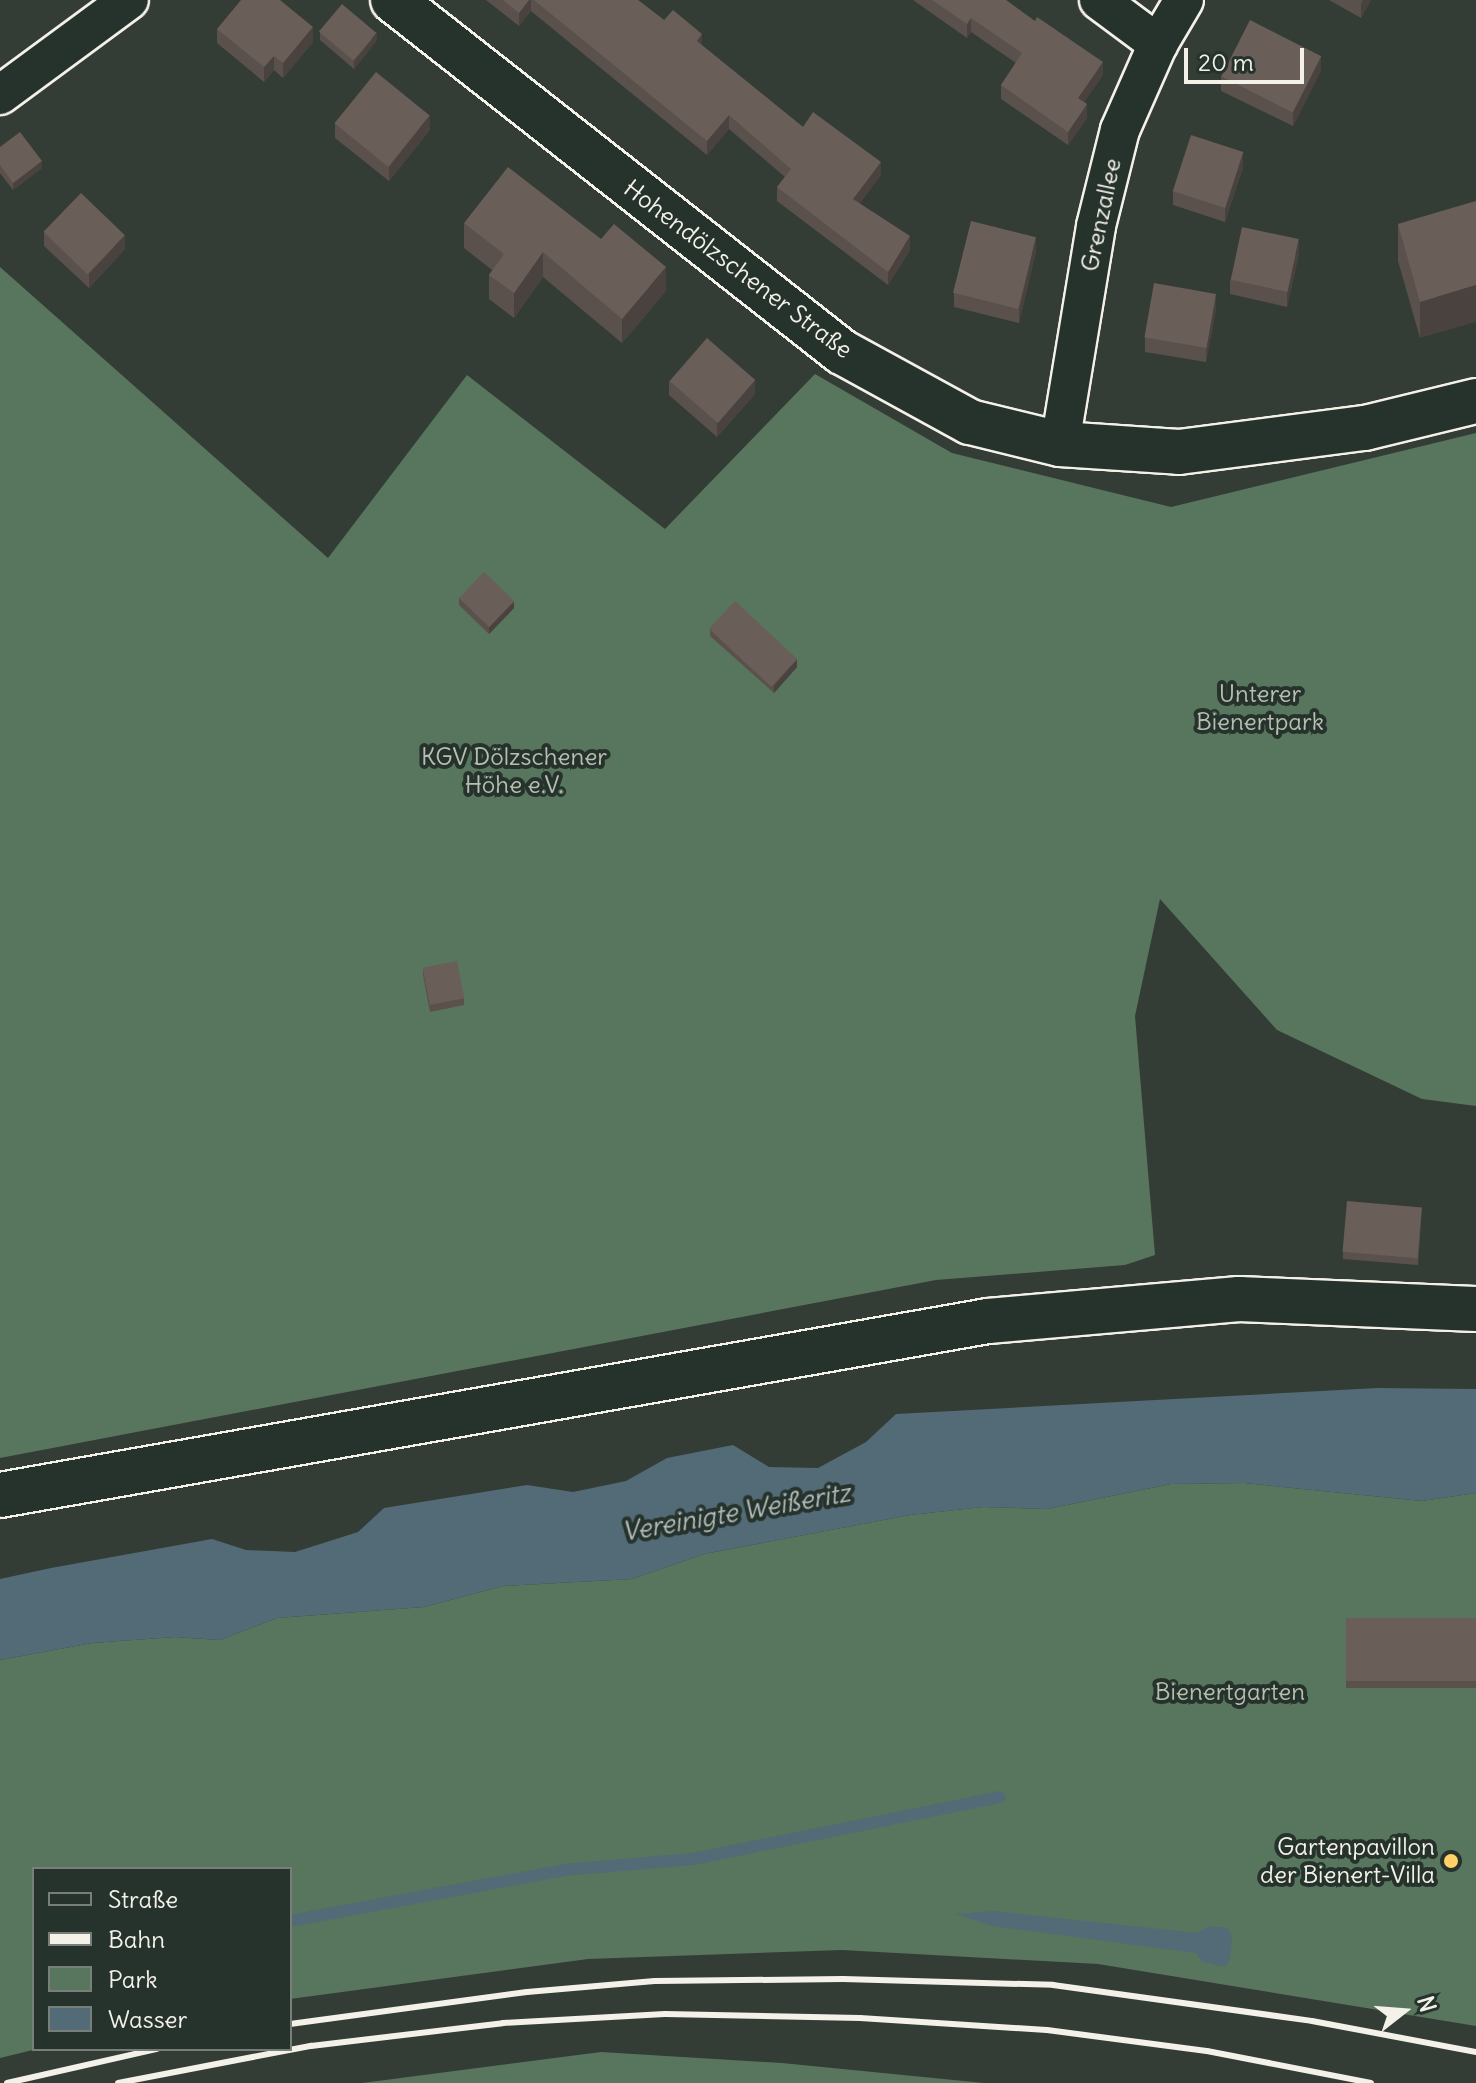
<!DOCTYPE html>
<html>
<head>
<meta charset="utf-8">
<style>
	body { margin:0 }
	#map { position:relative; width:1476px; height:2083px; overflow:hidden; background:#343c36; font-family:Delius,sans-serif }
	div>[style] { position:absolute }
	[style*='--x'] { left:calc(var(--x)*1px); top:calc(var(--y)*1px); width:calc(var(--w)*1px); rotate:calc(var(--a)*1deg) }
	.green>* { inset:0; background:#58755d }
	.water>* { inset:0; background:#526b76 }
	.stream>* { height:12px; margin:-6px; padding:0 6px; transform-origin:6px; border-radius:6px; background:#526b76 }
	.roads { filter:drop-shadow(2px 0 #f4f1e8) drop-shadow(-2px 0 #f4f1e8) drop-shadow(0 2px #f4f1e8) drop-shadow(0 -2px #f4f1e8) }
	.minor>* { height:38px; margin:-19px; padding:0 19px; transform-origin:19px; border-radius:19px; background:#26332d }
	.tertiary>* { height:44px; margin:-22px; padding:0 22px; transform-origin:22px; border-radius:22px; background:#26332d }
	.secondary>* { height:44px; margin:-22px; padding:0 22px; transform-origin:22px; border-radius:22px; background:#26332d }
	.rail>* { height:6px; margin:-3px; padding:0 3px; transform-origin:3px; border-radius:3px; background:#f4f1e8 }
	.wall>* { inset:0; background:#5b514c; transform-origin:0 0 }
	.shaded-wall>* { inset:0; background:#4a423e }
	.building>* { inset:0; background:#6a5e58; transform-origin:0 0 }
	.dots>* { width:22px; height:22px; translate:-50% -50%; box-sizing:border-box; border:4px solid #26332d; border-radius:50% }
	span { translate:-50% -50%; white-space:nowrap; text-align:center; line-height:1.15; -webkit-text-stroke:8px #26332d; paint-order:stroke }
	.street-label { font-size:24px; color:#f4f1e8 }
	.park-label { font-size:24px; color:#b6bfb0 }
	.poi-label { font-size:24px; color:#f4f1e8 }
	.right { translate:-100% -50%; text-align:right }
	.water-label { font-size:26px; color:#b3bbba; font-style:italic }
	.legend { position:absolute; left:32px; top:1867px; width:260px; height:184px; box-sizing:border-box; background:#26332d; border:2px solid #787f78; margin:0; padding:10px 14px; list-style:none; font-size:24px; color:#f4f1e8 }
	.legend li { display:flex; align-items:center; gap:16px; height:40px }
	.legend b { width:40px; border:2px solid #787f78 }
	.north { position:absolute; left:1364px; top:1971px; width:80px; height:80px; -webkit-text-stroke:6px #26332d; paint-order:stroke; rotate:73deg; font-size:22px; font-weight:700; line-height:32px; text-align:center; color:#f4f1e8 }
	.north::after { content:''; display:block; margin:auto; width:28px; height:36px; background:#f4f1e8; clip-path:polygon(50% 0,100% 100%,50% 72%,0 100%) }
	.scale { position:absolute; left:1184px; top:48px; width:120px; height:36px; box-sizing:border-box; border:4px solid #f4f1e8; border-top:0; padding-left:10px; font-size:24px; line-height:28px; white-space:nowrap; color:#f4f1e8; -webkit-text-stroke:6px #26332d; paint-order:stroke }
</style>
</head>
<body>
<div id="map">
	<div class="green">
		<div style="clip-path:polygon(0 267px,328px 558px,467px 375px,665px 529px,815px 374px,952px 453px,1171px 507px,1476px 433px,1476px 1106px,1422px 1099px,1277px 1030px,1160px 899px,1135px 1016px,1155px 1255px,1125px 1265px,936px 1280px,0 1458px)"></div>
		<div style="clip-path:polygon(1244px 1483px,1422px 1501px,1476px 1493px,1476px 2026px,1098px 1964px,842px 1950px,588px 1959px,290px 1999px,290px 1869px,34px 1869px,37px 2049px,0 2058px,0 1660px,92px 1643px,175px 1637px,220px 1640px,277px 1618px,424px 1607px,503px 1586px,632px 1579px,704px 1554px,910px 1515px,983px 1507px,1047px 1509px,1171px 1484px)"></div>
		<div style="clip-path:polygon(601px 2052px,782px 2063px,984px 2083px,362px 2083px)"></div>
	</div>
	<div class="water">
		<div style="clip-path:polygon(1377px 1388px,1476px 1389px,1476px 1493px,1422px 1501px,1244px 1483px,1171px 1484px,1047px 1509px,983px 1507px,910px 1515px,704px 1554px,632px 1579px,503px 1586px,424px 1607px,277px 1618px,220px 1640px,175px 1637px,92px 1643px,0 1660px,0 1579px,51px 1568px,212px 1539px,246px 1550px,295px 1552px,358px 1532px,384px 1508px,527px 1485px,573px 1492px,626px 1481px,667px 1458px,733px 1445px,769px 1467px,818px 1468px,866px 1442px,896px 1414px)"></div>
		<div style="clip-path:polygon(994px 1911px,1197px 1933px,1209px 1926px,1227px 1928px,1232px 1936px,1230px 1960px,1225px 1967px,1202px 1962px,1196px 1953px,992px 1926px,955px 1914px)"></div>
	</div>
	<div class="stream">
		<div style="--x:290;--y:1921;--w:279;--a:-10.5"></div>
		<div style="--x:564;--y:1870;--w:129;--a:-4.9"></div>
		<div style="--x:693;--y:1859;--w:313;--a:-11.4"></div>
	</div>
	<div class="roads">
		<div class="minor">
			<div style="--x:1099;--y:0;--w:74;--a:36.7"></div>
			<div style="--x:0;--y:95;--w:160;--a:-36.4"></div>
			<div style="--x:1060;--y:444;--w:221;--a:-80.6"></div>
			<div style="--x:1096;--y:226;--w:99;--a:-76"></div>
			<div style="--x:1120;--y:130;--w:94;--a:-66.2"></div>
			<div style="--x:1158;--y:44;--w:51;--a:-59.4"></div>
		</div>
		<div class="tertiary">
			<div style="--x:393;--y:0;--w:571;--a:38.1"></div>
			<div style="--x:842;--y:352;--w:146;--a:28.7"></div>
			<div style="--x:970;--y:422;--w:93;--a:13.7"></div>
			<div style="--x:1060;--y:444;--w:119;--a:3.8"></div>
			<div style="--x:1179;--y:452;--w:188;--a:-7.4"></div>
			<div style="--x:1365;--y:428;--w:114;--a:-13.7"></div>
		</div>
		<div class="secondary">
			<div style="--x:0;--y:1495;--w:1003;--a:-9.99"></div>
			<div style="--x:988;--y:1321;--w:252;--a:-5"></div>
			<div style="--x:1239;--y:1299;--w:237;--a:2.4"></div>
		</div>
	</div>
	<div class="rail">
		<div style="--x:290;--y:2024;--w:239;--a:-7.7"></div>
		<div style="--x:527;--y:1992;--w:128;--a:-4.9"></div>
		<div style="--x:655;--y:1981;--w:188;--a:-0.6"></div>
		<div style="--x:843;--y:1979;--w:210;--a:1.6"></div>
		<div style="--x:1053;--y:1985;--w:261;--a:7.9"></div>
		<div style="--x:1312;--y:2021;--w:167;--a:10.7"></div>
		<div style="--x:7;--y:2083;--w:154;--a:-12.8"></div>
		<div style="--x:118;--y:2083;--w:197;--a:-10.9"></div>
		<div style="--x:311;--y:2046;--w:193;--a:-6.8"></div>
		<div style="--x:503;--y:2023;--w:162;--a:-3.2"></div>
		<div style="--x:665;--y:2014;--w:195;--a:1.2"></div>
		<div style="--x:860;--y:2018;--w:187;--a:3.7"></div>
		<div style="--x:1047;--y:2030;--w:161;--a:7.5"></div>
		<div style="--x:1207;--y:2051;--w:167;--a:11"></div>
	</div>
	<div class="wall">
		<div style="clip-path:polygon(486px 0,638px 0,664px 20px,702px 46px,803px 127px,881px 175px,859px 204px,910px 250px,888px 285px,777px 201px,777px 187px,785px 177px,729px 129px,707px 155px,531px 11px,519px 26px)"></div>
		<div style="clip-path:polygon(913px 0,1006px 0,1103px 75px,1084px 102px,1087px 118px,1068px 145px,1001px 99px,1001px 85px,1016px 63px,971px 32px,967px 38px)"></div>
		<div style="clip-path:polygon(1329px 0,1371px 0,1361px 18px)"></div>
		<div style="clip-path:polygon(217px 29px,313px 42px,283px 78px,274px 70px,264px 82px,217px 43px)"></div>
		<div style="clip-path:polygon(320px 32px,377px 40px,354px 69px,320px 40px)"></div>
		<div style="clip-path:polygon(1321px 70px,1293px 126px,1221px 91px,1221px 76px)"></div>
		<div style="clip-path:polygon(335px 124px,430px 130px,389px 181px,335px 138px)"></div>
		<div style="clip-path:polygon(0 147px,42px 168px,13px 190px,0 173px)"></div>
		<div style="clip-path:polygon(1243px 167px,1225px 222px,1173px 205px,1173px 191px)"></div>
		<div style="clip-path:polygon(1476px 201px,1420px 338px,1398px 261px,1398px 224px)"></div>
		<div style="clip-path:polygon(464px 223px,666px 291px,622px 343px,543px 277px,514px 318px,489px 299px,489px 275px,492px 270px,464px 248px)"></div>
		<div style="clip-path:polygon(44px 232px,125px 249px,89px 288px,44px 246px)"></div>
		<div style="clip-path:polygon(1036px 251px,1019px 323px,954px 307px,954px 293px)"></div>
		<div style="clip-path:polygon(1299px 253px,1287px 307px,1230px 294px,1230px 280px)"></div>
		<div style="clip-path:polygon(1216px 309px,1206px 362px,1145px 352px,1145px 337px)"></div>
		<div style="clip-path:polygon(669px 381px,755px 394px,717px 437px,669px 395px)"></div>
		<div style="clip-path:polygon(459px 598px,514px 608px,489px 634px,459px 605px)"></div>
		<div style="clip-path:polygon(710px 629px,797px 667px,774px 693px,710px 636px)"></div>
		<div style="clip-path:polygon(423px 968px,464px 998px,464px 1005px,430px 1012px,423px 975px)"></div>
		<div style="clip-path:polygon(1422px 1207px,1418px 1265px,1343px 1259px,1343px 1252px)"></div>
		<div style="left:1476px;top:1618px;width:70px;height:130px;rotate:90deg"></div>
	</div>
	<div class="shaded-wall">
		<div style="clip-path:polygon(529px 0,531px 0,531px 11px,519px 26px,519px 13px)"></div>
		<div style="clip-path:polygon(1363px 0,1371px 0,1361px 18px,1361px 4px)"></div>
		<div style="clip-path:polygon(971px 18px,971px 32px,967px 38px,967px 24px)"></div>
		<div style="clip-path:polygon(313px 27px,313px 42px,283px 78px,283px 63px)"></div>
		<div style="clip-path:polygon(377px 33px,377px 40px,354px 69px,354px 61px)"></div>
		<div style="clip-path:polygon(702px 34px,702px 47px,697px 41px)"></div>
		<div style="clip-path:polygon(274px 56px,274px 70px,264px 82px,264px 67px)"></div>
		<div style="clip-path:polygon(1321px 56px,1321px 70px,1293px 126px,1293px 112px)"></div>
		<div style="clip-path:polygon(1103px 62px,1103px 75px,1078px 112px,1078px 98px)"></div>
		<div style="clip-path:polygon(1087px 104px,1087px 118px,1068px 145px,1068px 132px)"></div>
		<div style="clip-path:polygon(430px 115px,430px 130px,389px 181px,389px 167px)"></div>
		<div style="clip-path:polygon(729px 115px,729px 129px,707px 155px,707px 141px)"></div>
		<div style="clip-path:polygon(1243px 152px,1243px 167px,1225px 222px,1225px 208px)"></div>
		<div style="clip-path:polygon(42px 161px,42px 168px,13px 190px,13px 183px)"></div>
		<div style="clip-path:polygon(881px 162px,881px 175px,853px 213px,853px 199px)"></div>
		<div style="clip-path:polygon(125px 235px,125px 249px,89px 288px,89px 274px)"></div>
		<div style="clip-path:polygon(910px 236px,910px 250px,888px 285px,888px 272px)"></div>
		<div style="clip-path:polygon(1036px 237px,1036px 251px,1019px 323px,1019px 309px)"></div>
		<div style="clip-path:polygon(1299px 239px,1299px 253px,1287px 307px,1287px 292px)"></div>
		<div style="clip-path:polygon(543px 252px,543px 277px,514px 318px,514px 293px)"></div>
		<div style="clip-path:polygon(666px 267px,666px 291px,622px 343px,622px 319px)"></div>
		<div style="clip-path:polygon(1476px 285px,1476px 322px,1420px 338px,1420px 302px)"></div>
		<div style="clip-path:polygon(1216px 294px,1216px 309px,1206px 362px,1206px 348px)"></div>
		<div style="clip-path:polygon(755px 380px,755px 394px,717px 437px,717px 423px)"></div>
		<div style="clip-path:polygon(514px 601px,514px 608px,489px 634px,489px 627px)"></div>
		<div style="clip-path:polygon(797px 659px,797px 667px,774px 693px,774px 686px)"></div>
	</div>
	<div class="building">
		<div style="clip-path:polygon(241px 0,280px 0,313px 27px,283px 63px,274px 56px,264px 67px,217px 29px)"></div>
		<div style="clip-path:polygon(503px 0,529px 0,519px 13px)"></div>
		<div style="clip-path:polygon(534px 0,638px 0,664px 20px,673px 10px,702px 34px,697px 41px,803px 127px,813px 112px,881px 162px,853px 199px,910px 236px,888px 272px,777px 187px,791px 169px,729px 115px,707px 141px)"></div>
		<div style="clip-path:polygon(932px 0,1006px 0,1035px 21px,1037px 17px,1103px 62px,1078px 98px,1087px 104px,1068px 132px,1001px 85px,1022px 53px,971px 18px,967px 24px)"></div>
		<div style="left:342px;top:4px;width:45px;height:36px;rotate:40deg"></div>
		<div style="left:1250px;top:20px;width:80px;height:63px;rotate:27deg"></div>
		<div style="left:376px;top:72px;width:69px;height:66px;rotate:39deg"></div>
		<div style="clip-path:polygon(20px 132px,42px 161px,13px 183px,0 165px,0 147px)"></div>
		<div style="left:1191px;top:135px;width:55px;height:59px;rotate:18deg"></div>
		<div style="clip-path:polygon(508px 167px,601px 239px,614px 224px,666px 267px,622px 319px,543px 252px,514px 293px,489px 275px,504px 254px,464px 223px)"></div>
		<div style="left:81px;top:193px;width:61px;height:54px;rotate:44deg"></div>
		<div style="clip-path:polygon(1476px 201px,1476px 285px,1420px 302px,1398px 224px)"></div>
		<div style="left:971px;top:221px;width:67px;height:74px;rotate:14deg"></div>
		<div style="left:1242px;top:227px;width:58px;height:54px;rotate:12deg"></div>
		<div style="left:1154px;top:283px;width:63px;height:55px;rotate:10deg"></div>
		<div style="left:707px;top:338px;width:64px;height:57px;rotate:41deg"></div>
		<div style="left:484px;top:572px;width:42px;height:36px;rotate:44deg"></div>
		<div style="left:735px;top:601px;width:85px;height:38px;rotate:43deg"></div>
		<div style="left:457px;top:961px;width:38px;height:35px;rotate:79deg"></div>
		<div style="left:1347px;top:1201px;width:75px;height:51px;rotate:5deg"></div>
		<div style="left:1476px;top:1618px;width:63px;height:130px;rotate:90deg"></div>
	</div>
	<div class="dots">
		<div style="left:1451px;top:1861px;background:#ffd166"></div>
	</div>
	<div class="street-label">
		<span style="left:1101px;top:215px;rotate:-78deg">Grenzallee</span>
		<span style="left:738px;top:269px;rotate:37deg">Hohendölzschener Straße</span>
	</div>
	<div class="park-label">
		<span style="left:1260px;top:708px">Unterer<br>Bienertpark</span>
		<span style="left:514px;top:771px">KGV Dölzschener<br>Höhe e.V.</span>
		<span style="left:1230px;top:1692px">Bienertgarten</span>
	</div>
	<div class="poi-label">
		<span class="right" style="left:1435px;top:1861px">Gartenpavillon<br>der Bienert-Villa</span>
	</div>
	<div class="water-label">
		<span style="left:736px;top:1512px;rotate:-10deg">Vereinigte Weißeritz</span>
	</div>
	<ul class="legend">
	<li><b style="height:10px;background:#26332d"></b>Straße</li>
	<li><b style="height:10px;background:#f4f1e8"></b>Bahn</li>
	<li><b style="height:22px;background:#58755d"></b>Park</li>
	<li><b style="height:22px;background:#526b76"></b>Wasser</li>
	</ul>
	<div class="north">N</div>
	<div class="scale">20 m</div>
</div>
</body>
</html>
